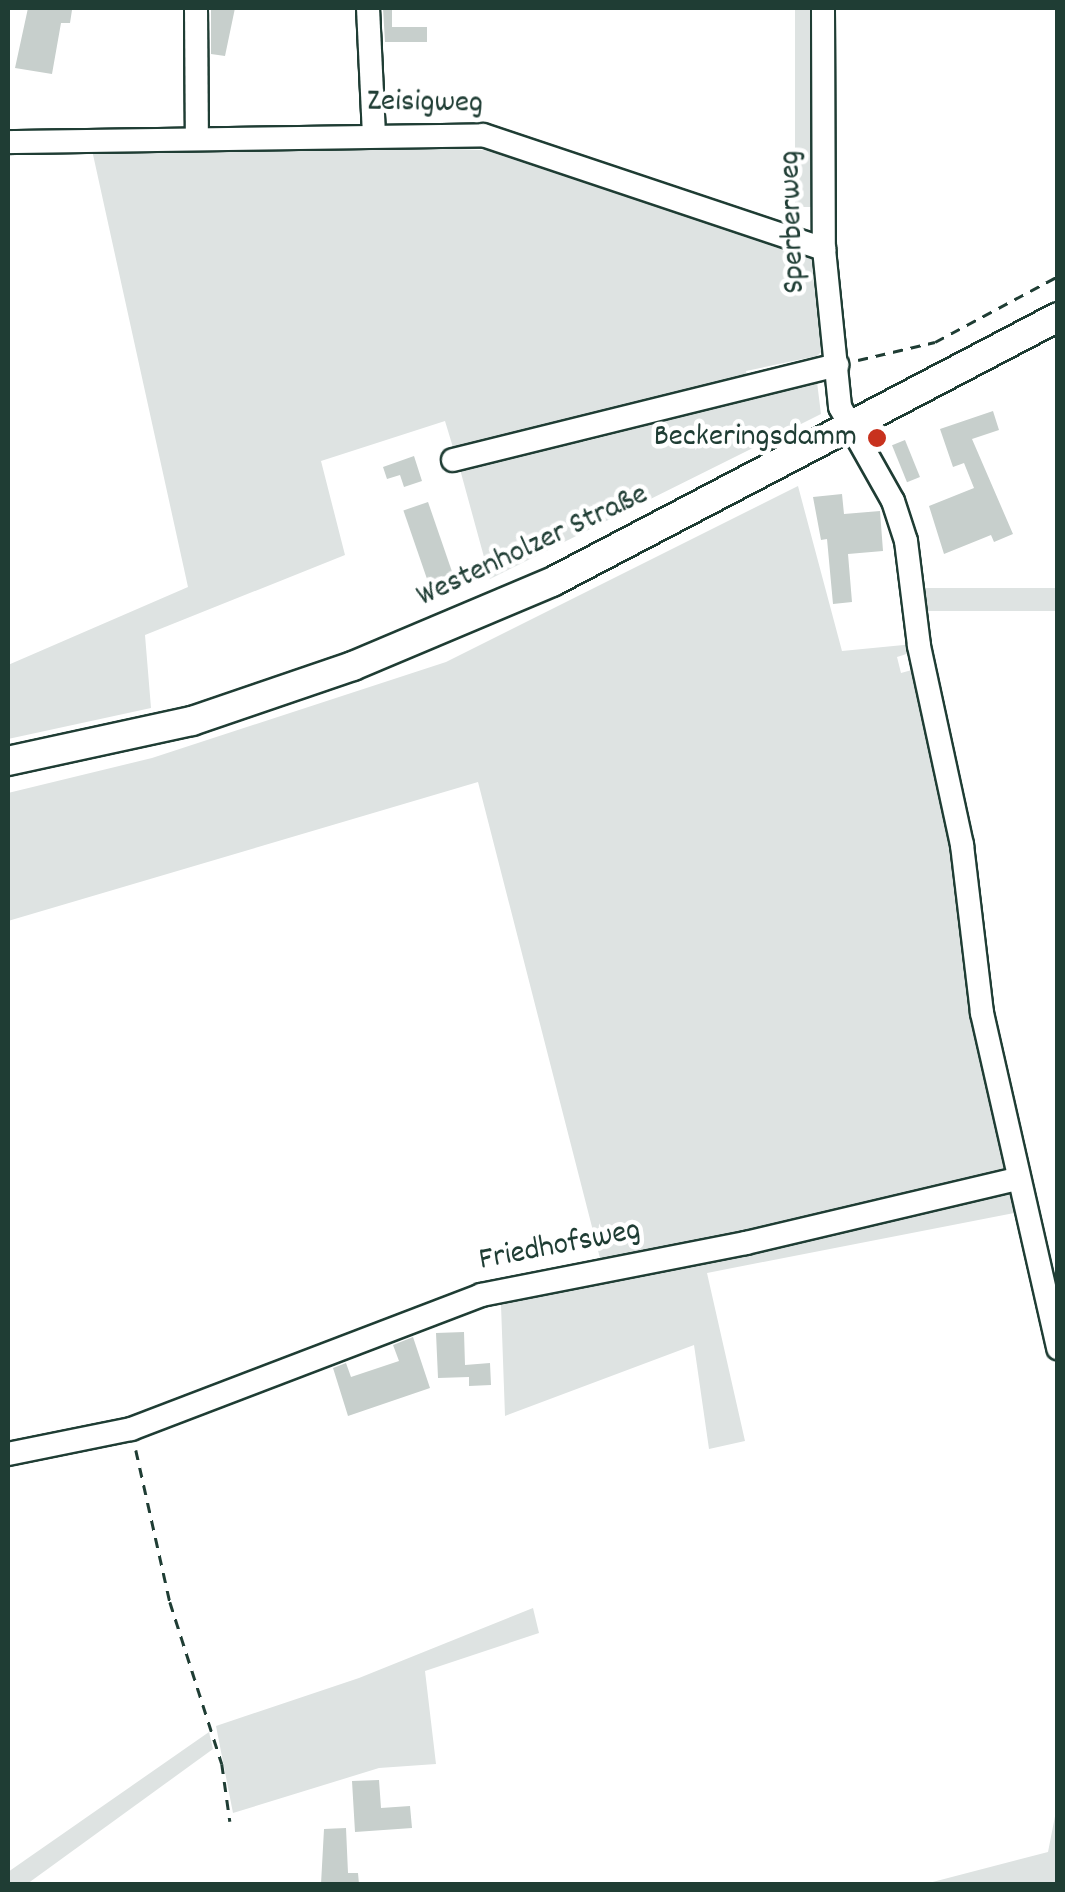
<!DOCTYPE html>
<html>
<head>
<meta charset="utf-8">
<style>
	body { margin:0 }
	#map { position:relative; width:1065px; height:1892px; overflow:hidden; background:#fff; font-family:Dekko,sans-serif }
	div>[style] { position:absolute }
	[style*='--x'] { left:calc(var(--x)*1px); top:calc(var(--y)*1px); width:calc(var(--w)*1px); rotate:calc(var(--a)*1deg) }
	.green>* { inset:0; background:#dee3e2; transform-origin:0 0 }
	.building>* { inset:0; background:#c7cfcc; transform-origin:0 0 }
	.path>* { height:2.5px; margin-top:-1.25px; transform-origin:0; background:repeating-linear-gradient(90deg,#1f3d34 0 10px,transparent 0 18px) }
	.roads { filter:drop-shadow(2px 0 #1f3d34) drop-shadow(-2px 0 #1f3d34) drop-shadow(0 2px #1f3d34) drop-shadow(0 -2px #1f3d34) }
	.minor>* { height:22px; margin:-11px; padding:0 11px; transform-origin:11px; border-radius:11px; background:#fff }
	.major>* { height:28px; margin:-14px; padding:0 14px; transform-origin:14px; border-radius:14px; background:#fff }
	.dots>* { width:28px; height:28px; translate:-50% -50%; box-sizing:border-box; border:5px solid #fff; border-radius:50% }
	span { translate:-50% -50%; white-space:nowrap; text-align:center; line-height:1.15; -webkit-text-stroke:9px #fff; paint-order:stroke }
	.street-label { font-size:32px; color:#1f3d34 }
	.poi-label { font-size:32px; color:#1f3d34 }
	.right { translate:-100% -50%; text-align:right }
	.frame { position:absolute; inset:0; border:10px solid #1f3d34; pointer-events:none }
</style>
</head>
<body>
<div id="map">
	<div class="green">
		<div style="left:795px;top:8px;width:22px;height:199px"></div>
		<div style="clip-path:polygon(365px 145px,503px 151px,813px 257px,828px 345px,817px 356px,746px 371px,748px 380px,455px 454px,445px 421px,321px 461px,345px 555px,145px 635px,151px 708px,8px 739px,8px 665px,188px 587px,92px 150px)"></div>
		<div style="clip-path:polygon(817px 382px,821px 414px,490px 579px,458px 462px,576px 433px,583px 442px)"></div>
		<div style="clip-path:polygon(798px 486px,842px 651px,914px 644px,916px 651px,897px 657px,901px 673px,919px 668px,1010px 1171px,602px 1266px,478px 782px,8px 921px,8px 793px,152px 758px,446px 662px)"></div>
		<div style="left:1057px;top:588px;width:23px;height:140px;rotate:90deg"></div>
		<div style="clip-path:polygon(1013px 1183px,1019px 1212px,707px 1273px,745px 1441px,709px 1449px,694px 1345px,505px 1416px,501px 1305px,682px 1267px)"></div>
		<div style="clip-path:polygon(533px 1608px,539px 1633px,425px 1671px,436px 1764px,379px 1768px,233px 1813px,216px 1726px,359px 1678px)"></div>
		<div style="clip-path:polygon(209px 1732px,213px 1749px,27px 1884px,8px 1884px,8px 1872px)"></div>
		<div style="clip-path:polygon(1057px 1806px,1057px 1882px,925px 1884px,1048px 1852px)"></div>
	</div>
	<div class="building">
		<div style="clip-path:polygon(28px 8px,72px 10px,70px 23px,61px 23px,52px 74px,15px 68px)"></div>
		<div style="clip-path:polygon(211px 8px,235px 8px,225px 56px,211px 54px)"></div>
		<div style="clip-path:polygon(383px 8px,392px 8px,392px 27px,427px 27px,427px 42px,385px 42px)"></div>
		<div style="clip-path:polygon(993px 411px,999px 430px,972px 439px,1013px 534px,994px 542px,991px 535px,944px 554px,929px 506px,974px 488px,964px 463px,953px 467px,940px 429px)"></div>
		<div style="left:905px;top:440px;width:40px;height:14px;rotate:68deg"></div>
		<div style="clip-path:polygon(414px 456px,422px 481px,404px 487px,400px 475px,387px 479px,383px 467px)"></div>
		<div style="clip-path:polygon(842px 494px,844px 514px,880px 511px,883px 551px,848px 554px,852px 602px,833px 604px,827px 539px,821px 540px,813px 497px)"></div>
		<div style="left:428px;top:502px;width:76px;height:26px;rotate:71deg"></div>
		<div style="clip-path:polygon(464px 1332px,465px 1365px,490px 1363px,491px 1385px,469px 1386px,469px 1377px,438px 1378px,436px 1333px)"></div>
		<div style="clip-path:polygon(413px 1337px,430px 1388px,348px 1416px,333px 1368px,346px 1363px,351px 1377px,399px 1361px,393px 1345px)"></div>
		<div style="clip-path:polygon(379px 1780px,381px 1808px,410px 1806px,412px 1828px,355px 1832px,352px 1781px)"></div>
		<div style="clip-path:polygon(346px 1828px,348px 1873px,358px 1873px,359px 1884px,321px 1884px,324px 1829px)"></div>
	</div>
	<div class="path">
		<div style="--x:858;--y:360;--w:79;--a:-13.2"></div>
		<div style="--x:935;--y:342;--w:140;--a:-28.2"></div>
		<div style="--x:136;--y:1450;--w:156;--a:77.4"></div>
		<div style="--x:170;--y:1602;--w:170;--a:72.2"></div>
		<div style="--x:222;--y:1764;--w:58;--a:82"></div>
	</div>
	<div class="roads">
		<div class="minor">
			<div style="--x:196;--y:8;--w:130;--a:89.6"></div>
			<div style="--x:368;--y:8;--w:127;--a:87.3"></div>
			<div style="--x:823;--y:8;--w:241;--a:89.8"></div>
			<div style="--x:824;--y:249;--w:159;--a:84.2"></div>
			<div style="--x:840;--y:407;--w:108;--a:60.6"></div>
			<div style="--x:893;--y:501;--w:42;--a:72"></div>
			<div style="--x:906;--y:541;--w:106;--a:82.9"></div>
			<div style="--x:919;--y:646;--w:204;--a:77.8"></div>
			<div style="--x:962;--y:845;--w:169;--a:83.2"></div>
			<div style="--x:982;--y:1013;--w:344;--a:77.2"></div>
			<div style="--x:8;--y:142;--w:475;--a:-0.8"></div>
			<div style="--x:483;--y:135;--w:360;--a:18.5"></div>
			<div style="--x:453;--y:460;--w:396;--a:-13.9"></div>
			<div style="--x:8;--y:1454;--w:126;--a:-11.5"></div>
			<div style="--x:131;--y:1429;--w:375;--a:-20.9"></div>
			<div style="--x:481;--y:1295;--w:270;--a:-11.1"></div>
			<div style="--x:746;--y:1243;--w:277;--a:-13.3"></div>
		</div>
		<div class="major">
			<div style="--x:8;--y:761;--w:188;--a:-12.3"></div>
			<div style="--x:192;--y:721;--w:170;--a:-18.9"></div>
			<div style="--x:353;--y:666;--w:216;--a:-22.9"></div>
			<div style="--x:552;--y:582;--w:571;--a:-27.64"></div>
		</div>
	</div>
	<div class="dots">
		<div style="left:877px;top:438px;background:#c8321e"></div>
	</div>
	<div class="street-label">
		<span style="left:425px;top:104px;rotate:1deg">Zeisigweg</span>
		<span style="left:794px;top:222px;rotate:-92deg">Sperberweg</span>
		<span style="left:533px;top:547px;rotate:-25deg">Westenholzer Straße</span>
		<span style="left:560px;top:1247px;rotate:-11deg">Friedhofsweg</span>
	</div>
	<div class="poi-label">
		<span class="right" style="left:857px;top:438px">Beckeringsdamm</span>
	</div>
	<div class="frame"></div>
</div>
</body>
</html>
